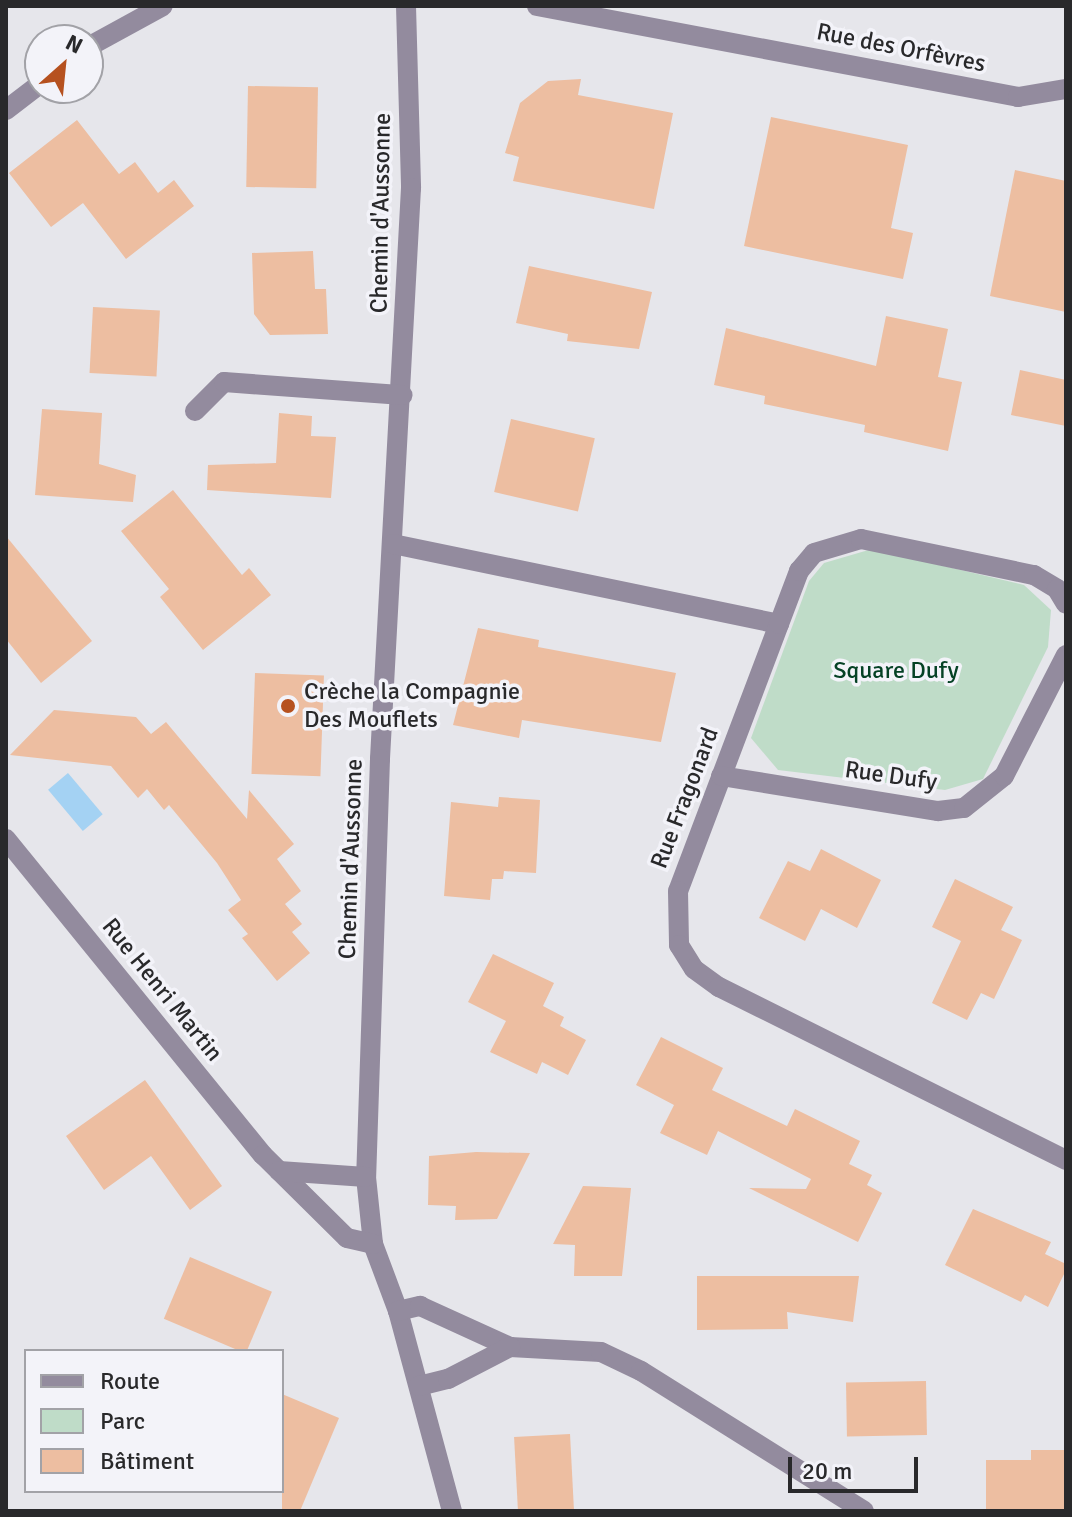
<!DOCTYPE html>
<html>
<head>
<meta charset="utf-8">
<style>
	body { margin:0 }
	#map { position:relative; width:1072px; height:1517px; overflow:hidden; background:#e6e6eb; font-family:Signika,sans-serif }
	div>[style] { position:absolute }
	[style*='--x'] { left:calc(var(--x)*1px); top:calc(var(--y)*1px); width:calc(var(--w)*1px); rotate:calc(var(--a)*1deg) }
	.green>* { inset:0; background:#bfdcc8 }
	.water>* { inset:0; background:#a4d2f3; transform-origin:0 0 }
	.building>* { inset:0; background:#edbea1; transform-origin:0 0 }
	.minor>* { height:20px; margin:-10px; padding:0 10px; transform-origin:10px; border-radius:10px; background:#938b9e }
	.dots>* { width:22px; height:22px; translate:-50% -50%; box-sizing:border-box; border:4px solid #f3f3f9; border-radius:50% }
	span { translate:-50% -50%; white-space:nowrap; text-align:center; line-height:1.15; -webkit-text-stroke:7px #f3f3f9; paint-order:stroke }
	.street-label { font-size:24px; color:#29292b }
	.park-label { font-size:24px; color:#054225 }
	.poi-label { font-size:24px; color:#29292b }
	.left { translate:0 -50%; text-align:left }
	.frame { position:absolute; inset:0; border:8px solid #29292b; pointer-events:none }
	.legend { position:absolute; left:24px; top:1349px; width:260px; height:144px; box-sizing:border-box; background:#f3f3f9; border:2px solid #a2a2a7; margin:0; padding:10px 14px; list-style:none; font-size:24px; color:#29292b }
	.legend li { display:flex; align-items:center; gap:16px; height:40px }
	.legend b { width:40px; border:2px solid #a2a2a7 }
	.north { position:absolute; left:24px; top:24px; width:80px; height:80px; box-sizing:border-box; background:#f3f3f9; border:2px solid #a2a2a7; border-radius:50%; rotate:27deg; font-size:22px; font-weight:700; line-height:32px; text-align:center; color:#29292b }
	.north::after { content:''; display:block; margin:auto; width:28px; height:36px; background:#b6511f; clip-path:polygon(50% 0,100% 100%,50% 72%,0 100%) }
	.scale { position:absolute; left:788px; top:1457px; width:130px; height:36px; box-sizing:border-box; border:4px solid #29292b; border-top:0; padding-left:10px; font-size:24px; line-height:28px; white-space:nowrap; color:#29292b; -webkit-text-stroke:6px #f3f3f9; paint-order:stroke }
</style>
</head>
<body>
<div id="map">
	<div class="green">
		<div style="clip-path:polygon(872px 549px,1024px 585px,1051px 610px,1048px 647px,983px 779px,945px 790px,778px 770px,751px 738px,809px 581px,824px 563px)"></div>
	</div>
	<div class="water">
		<div style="left:68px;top:773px;width:54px;height:26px;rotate:50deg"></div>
	</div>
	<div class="building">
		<div style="clip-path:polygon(581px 79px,578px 95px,673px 113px,654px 209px,513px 181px,519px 157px,505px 153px,520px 103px,548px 81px)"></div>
		<div style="left:248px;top:86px;width:70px;height:101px;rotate:1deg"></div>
		<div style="clip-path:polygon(771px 117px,908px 145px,891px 228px,913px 233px,903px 279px,744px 246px)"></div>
		<div style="clip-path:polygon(77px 120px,119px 174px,135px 162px,158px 193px,174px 180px,194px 206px,126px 259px,83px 203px,51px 227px,9px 173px)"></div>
		<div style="clip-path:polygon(1015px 170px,1066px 181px,1066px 312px,990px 296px)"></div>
		<div style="clip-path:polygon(313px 251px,315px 289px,326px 289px,328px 334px,270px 335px,254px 314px,252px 253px)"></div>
		<div style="clip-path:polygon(529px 266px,652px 292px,639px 349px,567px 341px,568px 334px,516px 323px)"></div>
		<div style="left:93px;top:307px;width:67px;height:66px;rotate:3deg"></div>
		<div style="clip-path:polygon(886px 316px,948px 329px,938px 377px,962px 382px,948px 451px,864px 432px,865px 425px,764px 404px,765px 396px,714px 385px,726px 328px,876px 366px)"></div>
		<div style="clip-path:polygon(1020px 370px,1066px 380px,1066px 426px,1011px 415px)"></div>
		<div style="clip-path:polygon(42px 409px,102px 413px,99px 464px,136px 475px,133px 502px,35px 495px)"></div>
		<div style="clip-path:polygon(279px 413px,312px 416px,311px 436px,336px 437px,331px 498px,207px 490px,208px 465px,276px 463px)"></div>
		<div style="left:511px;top:419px;width:86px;height:75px;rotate:13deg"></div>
		<div style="clip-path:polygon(173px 490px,242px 575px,249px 568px,271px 595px,203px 650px,160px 597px,169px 589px,121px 531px)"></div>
		<div style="clip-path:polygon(6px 536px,92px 641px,41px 683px,6px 639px)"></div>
		<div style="clip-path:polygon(478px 628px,539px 640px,538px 647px,676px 673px,661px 742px,522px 720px,519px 738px,453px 725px)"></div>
		<div style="left:255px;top:673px;width:69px;height:101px;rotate:2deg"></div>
		<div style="clip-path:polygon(54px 710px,136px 717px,151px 734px,166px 722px,247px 819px,249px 790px,294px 844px,277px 859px,301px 891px,285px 904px,302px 924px,292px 932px,310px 953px,277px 981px,242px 938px,248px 934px,228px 910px,241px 900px,217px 863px,169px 805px,164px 810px,147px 789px,138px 798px,111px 766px,10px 755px)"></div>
		<div style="clip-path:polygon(499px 797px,540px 800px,536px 873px,504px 871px,503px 879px,492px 879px,490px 900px,444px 896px,451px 802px,498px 807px)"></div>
		<div style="clip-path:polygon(821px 849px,881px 880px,857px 928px,821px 909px,805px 941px,759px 918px,788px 861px,810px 871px)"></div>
		<div style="clip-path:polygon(955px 879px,1013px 907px,1001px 930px,1022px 940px,994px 999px,981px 993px,967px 1020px,932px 1003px,961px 941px,932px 927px)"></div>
		<div style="clip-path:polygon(493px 954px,554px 983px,543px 1006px,564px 1017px,560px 1026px,586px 1040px,568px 1075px,542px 1062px,537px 1074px,490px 1052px,506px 1021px,468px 1002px)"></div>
		<div style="clip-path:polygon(661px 1037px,723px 1068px,712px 1090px,787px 1126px,795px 1109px,860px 1141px,849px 1164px,872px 1175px,867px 1185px,882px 1193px,858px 1242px,749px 1188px,806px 1189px,811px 1179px,718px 1131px,707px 1155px,660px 1133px,674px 1105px,636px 1085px)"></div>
		<div style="clip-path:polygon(145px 1080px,222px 1186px,190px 1210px,151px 1156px,104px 1190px,66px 1136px)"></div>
		<div style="clip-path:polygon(476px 1152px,530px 1153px,497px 1219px,455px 1220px,456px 1206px,428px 1205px,429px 1156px)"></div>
		<div style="clip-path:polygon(583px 1186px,631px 1188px,622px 1276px,574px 1276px,575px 1245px,553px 1244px)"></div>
		<div style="clip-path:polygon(973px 1209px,1051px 1242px,1045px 1254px,1066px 1264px,1066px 1270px,1048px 1307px,1025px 1295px,1021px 1302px,945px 1265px)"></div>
		<div style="left:190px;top:1257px;width:89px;height:67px;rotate:23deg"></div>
		<div style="clip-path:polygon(697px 1276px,859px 1276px,853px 1322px,787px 1312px,788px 1329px,697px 1330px)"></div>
		<div style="left:926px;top:1381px;width:54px;height:80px;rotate:89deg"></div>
		<div style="clip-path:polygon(282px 1394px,339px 1418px,300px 1511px,282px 1511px)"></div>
		<div style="left:570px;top:1434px;width:77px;height:56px;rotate:87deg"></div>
		<div style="clip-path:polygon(1031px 1450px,1066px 1450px,1066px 1511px,986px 1509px,986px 1460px,1031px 1460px)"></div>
	</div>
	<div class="minor">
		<div style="--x:406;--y:6;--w:182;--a:88.4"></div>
		<div style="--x:411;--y:188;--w:572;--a:93.11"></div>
		<div style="--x:380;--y:759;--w:418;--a:91.9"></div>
		<div style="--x:366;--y:1177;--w:67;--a:84"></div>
		<div style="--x:373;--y:1244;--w:72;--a:69.5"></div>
		<div style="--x:398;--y:1311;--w:207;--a:74.9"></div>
		<div style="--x:537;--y:6;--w:490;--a:10.7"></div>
		<div style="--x:1018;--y:97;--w:49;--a:-9.5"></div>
		<div style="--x:88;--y:47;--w:85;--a:-28.7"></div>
		<div style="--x:6;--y:110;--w:43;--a:-37.4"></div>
		<div style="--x:195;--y:411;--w:41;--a:-45"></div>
		<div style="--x:224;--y:382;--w:179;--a:4.2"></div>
		<div style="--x:393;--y:544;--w:394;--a:11.7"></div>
		<div style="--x:779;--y:624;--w:285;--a:110.7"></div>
		<div style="--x:678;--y:891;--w:54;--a:88.9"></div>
		<div style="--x:679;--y:945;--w:28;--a:58"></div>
		<div style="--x:694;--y:969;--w:31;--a:36"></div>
		<div style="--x:719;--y:987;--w:388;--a:26.5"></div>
		<div style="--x:779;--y:624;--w:57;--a:-69.3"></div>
		<div style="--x:799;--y:571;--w:23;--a:-50"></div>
		<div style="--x:814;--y:553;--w:49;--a:-16.6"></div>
		<div style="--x:861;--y:539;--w:177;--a:11.8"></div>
		<div style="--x:1034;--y:575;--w:27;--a:31"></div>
		<div style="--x:1057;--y:589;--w:17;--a:59"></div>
		<div style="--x:721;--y:776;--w:220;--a:9.2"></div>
		<div style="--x:938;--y:811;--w:26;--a:-7"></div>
		<div style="--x:964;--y:808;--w:51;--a:-38.7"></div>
		<div style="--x:1004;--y:776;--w:136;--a:-62.9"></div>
		<div style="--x:6;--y:839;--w:407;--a:50.9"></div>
		<div style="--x:263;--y:1155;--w:118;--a:44.7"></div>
		<div style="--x:347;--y:1238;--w:27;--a:13"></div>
		<div style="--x:279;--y:1171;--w:87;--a:3.9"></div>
		<div style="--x:398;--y:1311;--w:23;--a:-13"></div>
		<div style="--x:420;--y:1306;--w:99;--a:24.5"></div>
		<div style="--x:510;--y:1347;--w:91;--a:3.1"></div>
		<div style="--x:601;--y:1352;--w:44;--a:25.4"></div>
		<div style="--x:641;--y:1371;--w:263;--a:32.1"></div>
		<div style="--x:419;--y:1386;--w:30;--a:-14"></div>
		<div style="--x:448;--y:1379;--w:70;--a:-27.3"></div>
	</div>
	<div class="dots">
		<div style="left:288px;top:706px;background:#b6511f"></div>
	</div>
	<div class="street-label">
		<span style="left:901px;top:48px;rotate:11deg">Rue des Orfèvres</span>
		<span style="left:381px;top:213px;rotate:-89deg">Chemin d'Aussonne</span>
		<span style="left:891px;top:776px;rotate:8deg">Rue Dufy</span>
		<span style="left:685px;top:798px;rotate:-69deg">Rue Fragonard</span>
		<span style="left:351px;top:859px;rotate:-88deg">Chemin d'Aussonne</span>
		<span style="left:162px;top:990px;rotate:51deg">Rue Henri Martin</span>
	</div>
	<div class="park-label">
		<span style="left:896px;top:671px">Square Dufy</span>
	</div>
	<div class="poi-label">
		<span class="left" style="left:304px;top:706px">Crèche la Compagnie<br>Des Mouflets</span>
	</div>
	<div class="frame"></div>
	<ul class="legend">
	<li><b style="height:10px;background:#938b9e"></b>Route</li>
	<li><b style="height:22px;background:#bfdcc8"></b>Parc</li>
	<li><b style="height:22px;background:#edbea1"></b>Bâtiment</li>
	</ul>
	<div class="north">N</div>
	<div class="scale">20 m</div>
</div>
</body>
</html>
